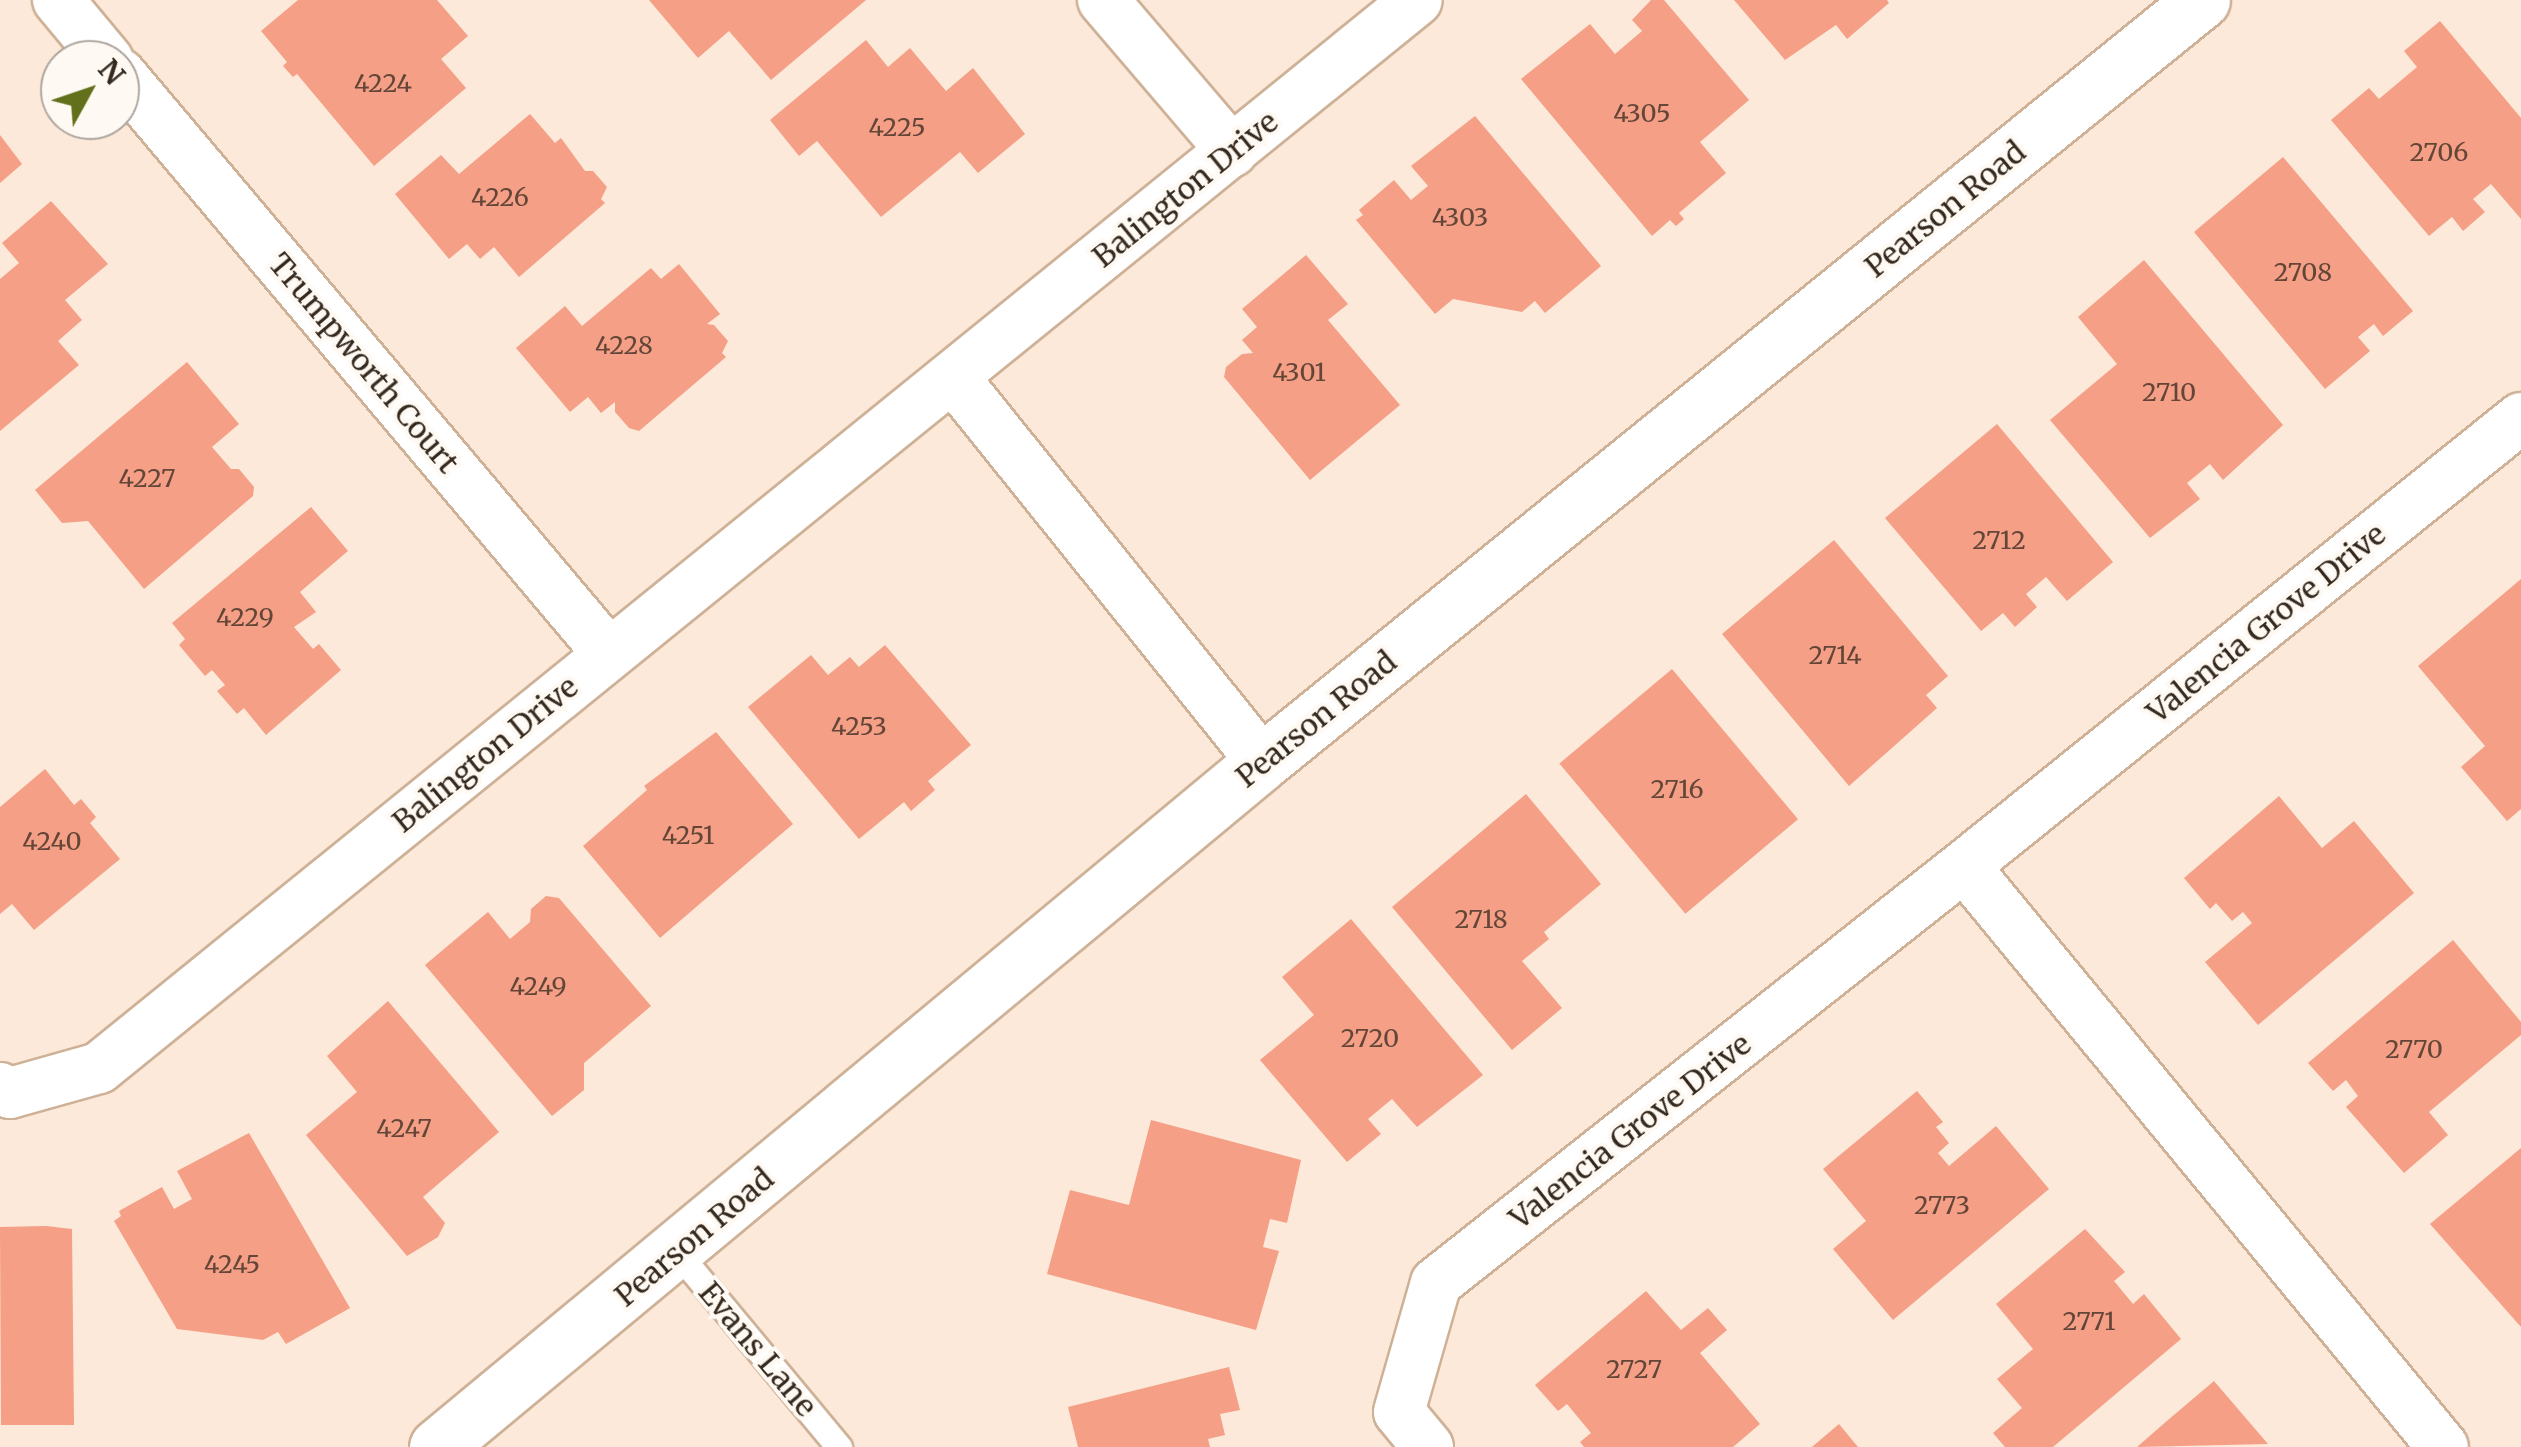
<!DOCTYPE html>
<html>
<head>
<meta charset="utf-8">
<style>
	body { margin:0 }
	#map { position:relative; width:2521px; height:1447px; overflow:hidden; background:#fce9d9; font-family:Merriweather,serif }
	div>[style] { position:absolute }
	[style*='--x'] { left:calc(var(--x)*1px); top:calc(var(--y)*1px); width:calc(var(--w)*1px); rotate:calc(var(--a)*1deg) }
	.building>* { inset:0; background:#f49f86; transform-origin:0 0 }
	.roads { filter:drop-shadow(2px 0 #ceb197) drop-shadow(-2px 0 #ceb197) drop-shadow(0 2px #ceb197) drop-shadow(0 -2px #ceb197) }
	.service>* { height:25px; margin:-12.5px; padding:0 12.5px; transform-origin:12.5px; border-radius:12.5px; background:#fff }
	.minor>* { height:50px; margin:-25px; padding:0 25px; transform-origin:25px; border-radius:25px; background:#fff }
	.tertiary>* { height:55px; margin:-27.5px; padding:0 27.5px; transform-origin:27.5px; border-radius:27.5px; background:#fff }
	span { translate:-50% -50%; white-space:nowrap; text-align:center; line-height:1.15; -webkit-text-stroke:8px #fff9f3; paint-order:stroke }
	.number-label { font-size:25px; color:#644638 }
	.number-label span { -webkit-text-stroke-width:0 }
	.street-label { font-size:30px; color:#34291e }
	.north { position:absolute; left:40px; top:40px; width:100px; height:100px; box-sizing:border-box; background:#fff9f3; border:2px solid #aea69e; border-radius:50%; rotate:50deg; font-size:28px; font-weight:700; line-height:40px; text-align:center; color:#34291e }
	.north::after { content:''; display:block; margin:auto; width:35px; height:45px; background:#63701b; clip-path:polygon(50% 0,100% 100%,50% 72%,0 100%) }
</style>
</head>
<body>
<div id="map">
	<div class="building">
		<div style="clip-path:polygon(298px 0,437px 0,468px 36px,441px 59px,466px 88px,374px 166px,297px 74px,293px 77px,283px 66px,287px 62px,261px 31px)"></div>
		<div style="clip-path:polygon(649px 0,866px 0,771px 80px,729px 31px,698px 58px)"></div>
		<div style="clip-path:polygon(1651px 0,1664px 0,1749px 100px,1700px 142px,1726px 173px,1679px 213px,1684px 219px,1676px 226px,1670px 220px,1652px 236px,1521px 79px,1590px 24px,1615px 54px,1642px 31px,1632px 20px)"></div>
		<div style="clip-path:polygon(1734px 0,1887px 0,1889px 3px,1847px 39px,1836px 25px,1785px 60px)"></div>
		<div style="clip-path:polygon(2440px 21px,2521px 118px,2521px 219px,2491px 184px,2473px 199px,2485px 212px,2463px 231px,2452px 217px,2429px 236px,2331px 120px,2369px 88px,2379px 99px,2417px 67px,2404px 51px)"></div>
		<div style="clip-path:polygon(866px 40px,888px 67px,910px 48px,946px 91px,973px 68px,1025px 134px,978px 173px,960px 152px,881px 217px,817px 141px,799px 156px,770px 120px)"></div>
		<div style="clip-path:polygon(530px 114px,555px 143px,561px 138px,585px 171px,593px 171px,607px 187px,601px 199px,605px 203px,519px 277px,494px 247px,480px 259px,467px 244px,449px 259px,395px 194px,441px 155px,459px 174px)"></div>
		<div style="clip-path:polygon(1475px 116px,1601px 266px,1545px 313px,1535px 301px,1522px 312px,1453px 299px,1435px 314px,1356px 220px,1363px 215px,1359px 210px,1394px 180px,1411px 200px,1428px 186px,1411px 166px)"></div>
		<div style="clip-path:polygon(0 135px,22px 164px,0 183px)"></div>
		<div style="clip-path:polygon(2283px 157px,2413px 311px,2383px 336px,2374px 324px,2358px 337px,2370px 351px,2325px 389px,2194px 232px)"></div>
		<div style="clip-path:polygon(51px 201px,108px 264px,65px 300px,82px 320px,58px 341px,79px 365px,0 431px,0 279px,19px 263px,2px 243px)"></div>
		<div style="clip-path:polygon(1306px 255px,1348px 304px,1328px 320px,1400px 405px,1310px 480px,1224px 377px,1226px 367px,1242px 354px,1253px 353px,1242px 340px,1257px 327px,1242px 309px)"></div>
		<div style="clip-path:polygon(2144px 260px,2283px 425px,2223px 480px,2210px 464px,2187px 483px,2200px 499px,2150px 538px,2050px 420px,2117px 364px,2078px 317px)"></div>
		<div style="clip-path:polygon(679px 264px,720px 314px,707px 324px,714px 325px,728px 341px,722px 353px,726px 357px,639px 431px,629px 428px,615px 412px,615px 402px,601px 413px,588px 397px,570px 412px,516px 348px,565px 306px,582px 326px,651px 268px,661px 279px)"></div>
		<div style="clip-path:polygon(187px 362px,239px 424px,212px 447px,231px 469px,239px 469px,254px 487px,253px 496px,144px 589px,88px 521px,62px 523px,35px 490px)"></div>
		<div style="clip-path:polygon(1997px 424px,2113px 562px,2067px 601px,2046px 577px,2026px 594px,2037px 607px,2015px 627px,2003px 613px,1981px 631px,1885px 518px)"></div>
		<div style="clip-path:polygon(311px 507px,348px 551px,300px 592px,316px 612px,294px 627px,313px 649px,319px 644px,341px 670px,266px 735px,244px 708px,237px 714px,217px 691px,225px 685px,212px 670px,205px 676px,179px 645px,185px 639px,172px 623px)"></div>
		<div style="clip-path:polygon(1834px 540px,1948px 676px,1926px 695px,1937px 708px,1849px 786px,1722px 634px)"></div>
		<div style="clip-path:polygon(2521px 579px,2521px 809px,2507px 821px,2461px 767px,2485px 746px,2418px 666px)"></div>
		<div style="clip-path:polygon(885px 645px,971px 745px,928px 781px,935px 790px,911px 811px,904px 802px,859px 839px,748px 707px,811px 655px,828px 675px,850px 657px,859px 667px)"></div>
		<div style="left:1672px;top:669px;width:196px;height:147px;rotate:50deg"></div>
		<div style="clip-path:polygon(716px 732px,793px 824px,660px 938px,583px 846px,647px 790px,644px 786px)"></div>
		<div style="clip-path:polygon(45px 769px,74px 805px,81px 799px,96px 817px,90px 823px,120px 859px,34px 930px,12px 904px,0 914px,0 807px)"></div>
		<div style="clip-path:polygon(1526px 794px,1601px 884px,1544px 932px,1549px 939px,1522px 961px,1562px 1008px,1512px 1050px,1392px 907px)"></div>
		<div style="clip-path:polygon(2279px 796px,2322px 848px,2354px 821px,2414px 893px,2258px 1025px,2205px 962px,2252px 923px,2243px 912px,2232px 921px,2216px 903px,2210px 909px,2184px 878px)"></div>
		<div style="clip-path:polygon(546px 896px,559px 898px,651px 1006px,584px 1063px,584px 1090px,552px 1116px,425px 965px,488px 912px,510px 939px,530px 922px,531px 909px)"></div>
		<div style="clip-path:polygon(1351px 919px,1483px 1075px,1417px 1127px,1392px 1099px,1368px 1119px,1381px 1134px,1347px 1162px,1260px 1060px,1314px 1015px,1282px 977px)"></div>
		<div style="clip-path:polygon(2453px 940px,2521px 1022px,2521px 1035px,2429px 1112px,2448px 1135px,2404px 1173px,2346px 1107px,2358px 1096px,2346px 1080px,2333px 1091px,2308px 1063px)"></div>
		<div style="clip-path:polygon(388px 1001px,499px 1132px,423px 1197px,445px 1223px,438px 1237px,407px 1256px,306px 1135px,357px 1092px,327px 1056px)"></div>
		<div style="clip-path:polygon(1917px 1091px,1943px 1122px,1936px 1127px,1949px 1143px,1938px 1153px,1949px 1166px,1996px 1126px,2049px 1189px,1893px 1320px,1833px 1249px,1866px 1221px,1823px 1169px)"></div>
		<div style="clip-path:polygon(1151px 1120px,1301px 1160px,1287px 1223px,1270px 1219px,1263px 1247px,1279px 1251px,1256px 1330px,1047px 1274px,1070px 1190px,1129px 1205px)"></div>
		<div style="clip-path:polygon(249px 1133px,350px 1308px,286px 1344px,278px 1332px,263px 1340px,177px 1329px,114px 1221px,121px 1216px,119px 1211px,162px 1187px,174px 1209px,192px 1199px,177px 1171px)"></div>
		<div style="clip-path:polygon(2521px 1148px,2521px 1327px,2430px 1224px)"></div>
		<div style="clip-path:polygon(46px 1226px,72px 1229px,74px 1425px,1px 1425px,0 1227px)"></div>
		<div style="clip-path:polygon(2085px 1229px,2125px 1272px,2114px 1281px,2133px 1304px,2144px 1294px,2181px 1339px,2053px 1447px,2005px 1447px,1993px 1433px,2022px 1408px,1997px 1379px,2033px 1349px,1996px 1304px)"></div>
		<div style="clip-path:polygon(1646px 1291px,1681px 1330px,1708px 1308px,1727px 1330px,1700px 1353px,1760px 1424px,1733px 1447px,1584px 1447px,1580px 1442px,1591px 1433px,1567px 1404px,1558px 1411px,1535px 1385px)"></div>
		<div style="clip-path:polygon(1229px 1367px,1240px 1410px,1220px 1414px,1225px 1435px,1208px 1439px,1210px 1447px,1078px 1447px,1068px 1407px)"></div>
		<div style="clip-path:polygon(2214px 1381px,2268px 1444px,2137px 1447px,2168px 1420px)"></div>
		<div style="clip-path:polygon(1839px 1424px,1858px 1447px,1812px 1447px)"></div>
	</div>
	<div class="roads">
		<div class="service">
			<div style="--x:677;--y:1252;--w:254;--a:50.3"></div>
		</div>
		<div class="minor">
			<div style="--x:58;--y:0;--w:78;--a:50.2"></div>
			<div style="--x:1103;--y:0;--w:199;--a:49.5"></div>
			<div style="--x:120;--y:74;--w:757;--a:49.87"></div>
			<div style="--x:953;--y:377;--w:494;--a:51.2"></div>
			<div style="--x:1964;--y:866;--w:715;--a:-38.81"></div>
			<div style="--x:0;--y:1088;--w:11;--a:27"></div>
			<div style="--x:10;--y:1093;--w:92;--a:-15.7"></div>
			<div style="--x:99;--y:1068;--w:1696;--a:-39.02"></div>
			<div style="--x:1428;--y:1447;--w:45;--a:-129.6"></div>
			<div style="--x:1399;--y:1412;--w:134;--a:-74"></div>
			<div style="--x:1436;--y:1283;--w:673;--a:-38.3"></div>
			<div style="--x:1964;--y:866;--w:753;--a:50.5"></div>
		</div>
		<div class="tertiary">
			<div style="--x:437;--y:1447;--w:1072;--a:-39.7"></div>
			<div style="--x:1262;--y:762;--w:1210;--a:-39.03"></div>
		</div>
	</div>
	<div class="number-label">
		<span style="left:383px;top:83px">4224</span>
		<span style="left:1642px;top:113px">4305</span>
		<span style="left:897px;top:127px">4225</span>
		<span style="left:2439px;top:152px">2706</span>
		<span style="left:500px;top:197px">4226</span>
		<span style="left:1460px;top:217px">4303</span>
		<span style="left:2303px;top:272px">2708</span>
		<span style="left:624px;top:345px">4228</span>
		<span style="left:1299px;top:372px">4301</span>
		<span style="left:2169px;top:392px">2710</span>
		<span style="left:147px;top:478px">4227</span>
		<span style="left:1999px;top:540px">2712</span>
		<span style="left:245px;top:617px">4229</span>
		<span style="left:1835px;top:655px">2714</span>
		<span style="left:859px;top:726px">4253</span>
		<span style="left:1677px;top:789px">2716</span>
		<span style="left:688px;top:835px">4251</span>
		<span style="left:52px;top:841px">4240</span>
		<span style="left:1481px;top:919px">2718</span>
		<span style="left:538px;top:986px">4249</span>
		<span style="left:1370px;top:1038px">2720</span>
		<span style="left:2414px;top:1049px">2770</span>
		<span style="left:404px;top:1128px">4247</span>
		<span style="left:1942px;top:1205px">2773</span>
		<span style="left:232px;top:1264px">4245</span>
		<span style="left:2089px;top:1321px">2771</span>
		<span style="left:1634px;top:1369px">2727</span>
	</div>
	<div class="street-label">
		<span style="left:1185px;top:189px;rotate:-39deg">Balington Drive</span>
		<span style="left:1945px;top:209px;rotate:-39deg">Pearson Road</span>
		<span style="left:364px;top:363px;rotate:50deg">Trumpworth Court</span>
		<span style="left:2266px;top:623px;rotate:-39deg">Valencia Grove Drive</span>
		<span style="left:1316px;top:719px;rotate:-39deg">Pearson Road</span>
		<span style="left:485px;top:754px;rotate:-39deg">Balington Drive</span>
		<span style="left:1630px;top:1131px;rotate:-38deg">Valencia Grove Drive</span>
		<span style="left:694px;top:1237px;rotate:-40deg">Pearson Road</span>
		<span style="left:758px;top:1349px;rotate:50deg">Evans Lane</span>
	</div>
	<div class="north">N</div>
</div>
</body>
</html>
